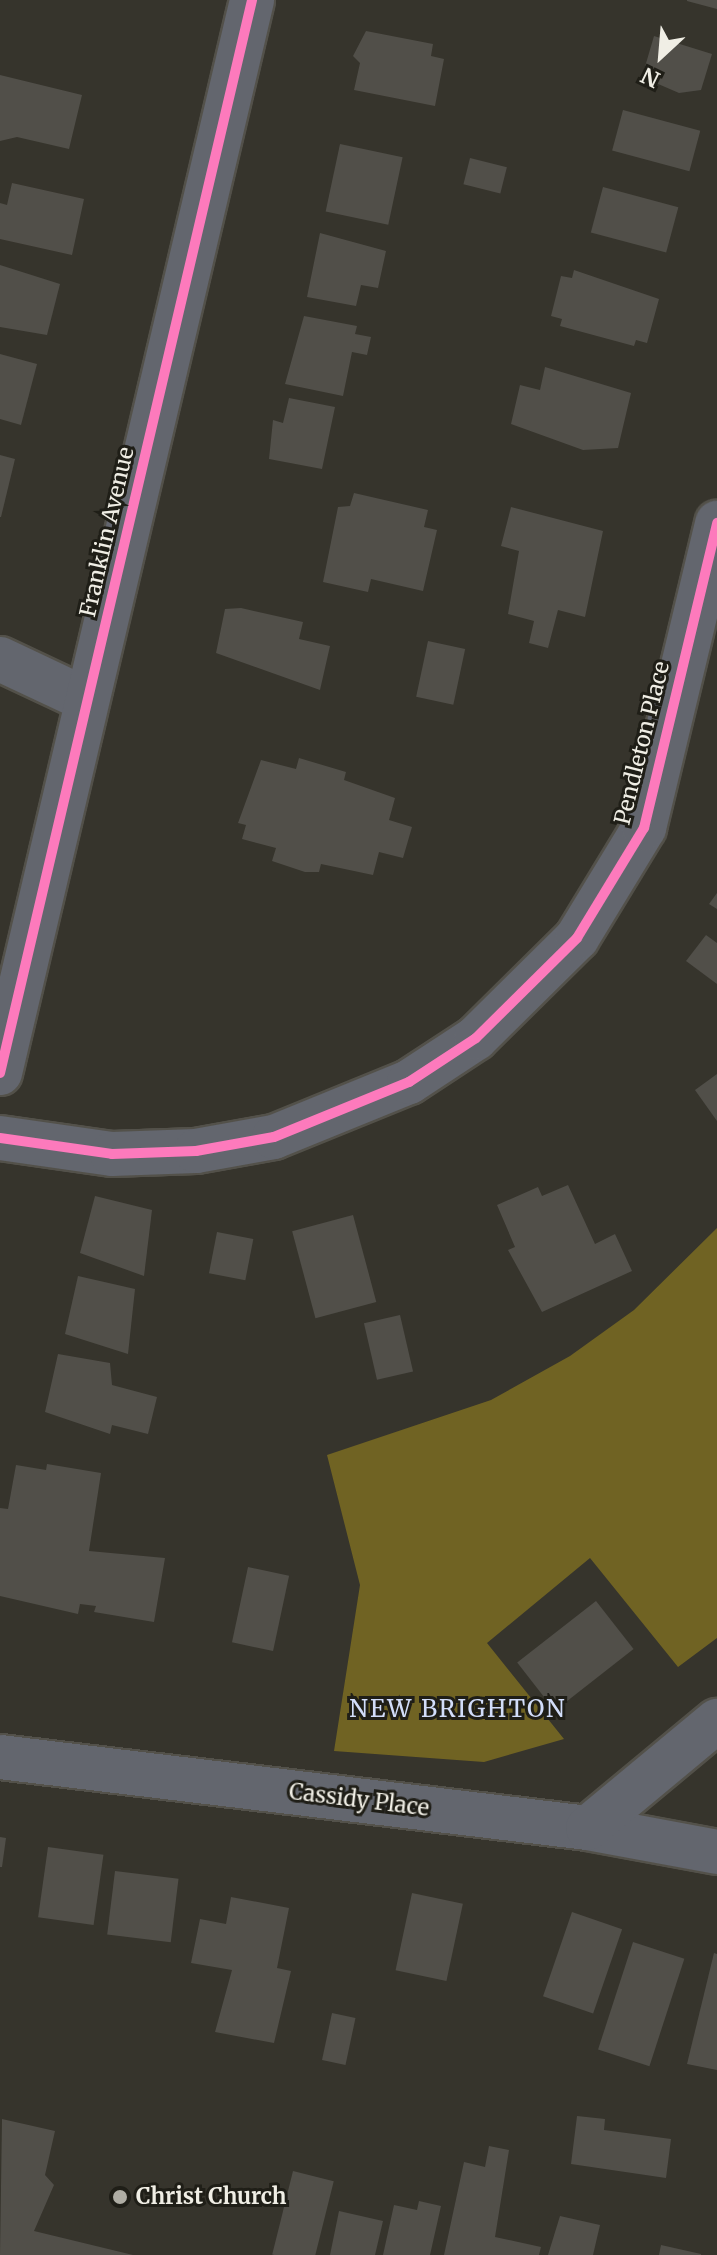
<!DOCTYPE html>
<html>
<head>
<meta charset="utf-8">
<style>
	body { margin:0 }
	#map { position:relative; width:717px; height:2255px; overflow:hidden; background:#36342c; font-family:Merriweather,serif }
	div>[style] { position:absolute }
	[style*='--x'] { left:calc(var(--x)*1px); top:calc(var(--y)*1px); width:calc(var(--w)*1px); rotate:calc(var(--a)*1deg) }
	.forest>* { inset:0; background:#706323 }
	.building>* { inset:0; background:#514f49; transform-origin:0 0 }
	.roads { filter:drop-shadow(2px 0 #53514a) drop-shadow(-2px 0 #53514a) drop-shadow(0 2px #53514a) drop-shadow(0 -2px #53514a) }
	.minor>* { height:44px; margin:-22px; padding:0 22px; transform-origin:22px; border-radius:22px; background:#63666e }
	.cycleway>* { height:10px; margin:-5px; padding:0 5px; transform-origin:5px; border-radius:5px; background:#fd7abc }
	.dots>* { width:22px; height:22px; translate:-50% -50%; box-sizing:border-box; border:4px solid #1f1e17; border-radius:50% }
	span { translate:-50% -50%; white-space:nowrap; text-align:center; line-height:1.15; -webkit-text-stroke:6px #1f1e17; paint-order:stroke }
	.street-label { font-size:22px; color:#f0eee5 }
	.poi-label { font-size:22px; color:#f0eee5; font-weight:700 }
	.left { translate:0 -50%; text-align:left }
	.neighbourhood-label { font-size:24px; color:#d2ddf9; letter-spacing:2px }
	.north { position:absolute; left:621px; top:16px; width:80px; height:80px; -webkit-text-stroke:6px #1f1e17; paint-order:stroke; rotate:206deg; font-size:22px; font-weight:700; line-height:32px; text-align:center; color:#f0eee5 }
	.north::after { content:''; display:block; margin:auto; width:28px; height:36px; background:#f0eee5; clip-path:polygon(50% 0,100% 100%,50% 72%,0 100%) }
</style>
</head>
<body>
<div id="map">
	<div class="forest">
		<div style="clip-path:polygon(717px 1228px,717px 1638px,678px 1667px,590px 1558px,487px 1643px,564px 1739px,484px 1762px,334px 1751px,360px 1585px,327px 1455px,491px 1400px,570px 1356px,634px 1310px)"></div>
	</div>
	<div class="building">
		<div style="clip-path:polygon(687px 0,717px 0,717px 9px,687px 1px)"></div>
		<div style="clip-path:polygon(366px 31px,433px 44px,431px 56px,444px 59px,435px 106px,354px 90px,360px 63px,353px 56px)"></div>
		<div style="clip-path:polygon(654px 36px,712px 54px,701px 90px,679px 93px,642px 77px)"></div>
		<div style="clip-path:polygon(0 75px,82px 95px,69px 149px,17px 137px,0 141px)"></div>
		<div style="left:623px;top:110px;width:80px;height:42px;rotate:15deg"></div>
		<div style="left:340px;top:144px;width:64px;height:69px;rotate:12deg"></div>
		<div style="left:470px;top:158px;width:38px;height:27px;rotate:14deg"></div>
		<div style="clip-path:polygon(12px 183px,84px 199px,72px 255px,0 239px,0 203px,7px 205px)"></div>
		<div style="left:603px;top:187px;width:78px;height:47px;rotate:15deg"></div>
		<div style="clip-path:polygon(320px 233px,386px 251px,378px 288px,361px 285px,356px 306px,307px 297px)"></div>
		<div style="clip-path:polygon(0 265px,60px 284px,47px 335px,0 327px)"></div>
		<div style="clip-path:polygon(574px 270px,659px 299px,647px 343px,636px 340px,634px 346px,560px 326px,562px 319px,551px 316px,561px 276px,572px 278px)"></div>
		<div style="clip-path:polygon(304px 316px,357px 326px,355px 334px,371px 337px,367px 355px,352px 352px,343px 396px,285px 384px)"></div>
		<div style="clip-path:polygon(0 354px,37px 364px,21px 425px,0 419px)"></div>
		<div style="clip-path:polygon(545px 367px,631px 393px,618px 448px,583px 450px,511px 424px,520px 385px,540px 390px)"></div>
		<div style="clip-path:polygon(289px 398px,335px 407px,322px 469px,269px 459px,273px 420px,283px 423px)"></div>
		<div style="clip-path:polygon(0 455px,15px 459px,1px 517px,0 517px)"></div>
		<div style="clip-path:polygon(354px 493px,428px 510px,424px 527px,437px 530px,423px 591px,371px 579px,368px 592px,323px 582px,338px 507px,350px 506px)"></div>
		<div style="clip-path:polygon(511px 507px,603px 531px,585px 617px,558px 610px,548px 648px,529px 643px,534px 621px,508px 614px,519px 551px,501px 546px)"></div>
		<div style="clip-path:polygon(241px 608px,303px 622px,299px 639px,330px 646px,320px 690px,216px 653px,225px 609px)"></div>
		<div style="left:428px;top:641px;width:38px;height:57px;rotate:12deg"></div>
		<div style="clip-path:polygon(299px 758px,346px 772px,344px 780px,395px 798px,389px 820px,412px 827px,403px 858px,379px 852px,373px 875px,321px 864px,319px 872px,305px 872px,272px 861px,276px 848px,242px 839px,246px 825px,238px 823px,261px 760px,296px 769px)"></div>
		<div style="clip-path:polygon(717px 893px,717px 909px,709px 904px)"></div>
		<div style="clip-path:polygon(706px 935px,717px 943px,717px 984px,686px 961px)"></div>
		<div style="clip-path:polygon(717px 1074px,717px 1121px,695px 1090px)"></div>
		<div style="clip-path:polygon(568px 1185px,595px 1244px,615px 1234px,632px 1271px,542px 1312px,508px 1250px,515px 1247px,497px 1205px,538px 1187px,542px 1196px)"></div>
		<div style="clip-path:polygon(95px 1196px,152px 1210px,144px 1276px,80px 1253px)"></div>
		<div style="left:353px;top:1215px;width:90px;height:63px;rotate:75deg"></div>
		<div style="left:217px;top:1232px;width:37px;height:42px;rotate:11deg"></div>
		<div style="clip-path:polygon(78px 1276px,135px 1289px,128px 1354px,65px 1334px)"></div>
		<div style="left:400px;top:1315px;width:58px;height:37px;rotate:77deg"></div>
		<div style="clip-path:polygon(58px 1354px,110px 1363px,112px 1385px,157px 1397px,148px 1434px,112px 1425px,110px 1434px,45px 1412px)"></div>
		<div style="clip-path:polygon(47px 1464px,101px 1473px,89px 1551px,165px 1558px,154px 1622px,94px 1612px,96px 1606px,80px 1604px,78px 1614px,0 1596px,0 1508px,8px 1509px,16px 1465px,46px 1470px)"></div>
		<div style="left:248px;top:1567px;width:42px;height:77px;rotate:12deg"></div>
		<div style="left:596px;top:1601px;width:61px;height:100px;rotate:52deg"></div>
		<div style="clip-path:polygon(0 1837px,6px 1838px,2px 1867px,0 1867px)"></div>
		<div style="left:48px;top:1847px;width:56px;height:71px;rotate:8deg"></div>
		<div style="left:115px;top:1871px;width:64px;height:64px;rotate:7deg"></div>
		<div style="left:412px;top:1893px;width:52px;height:79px;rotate:12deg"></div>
		<div style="clip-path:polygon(231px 1897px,289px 1908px,277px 1968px,291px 1971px,274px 2043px,215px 2032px,232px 1970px,191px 1963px,200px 1919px,226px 1924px)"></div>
		<div style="left:572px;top:1912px;width:53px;height:89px;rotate:19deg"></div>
		<div style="left:633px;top:1942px;width:54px;height:113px;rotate:18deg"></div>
		<div style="clip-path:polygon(714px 1953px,717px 1954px,717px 2070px,687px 2064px)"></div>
		<div style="left:332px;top:2013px;width:24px;height:48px;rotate:12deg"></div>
		<div style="clip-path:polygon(577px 2116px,605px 2119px,604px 2130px,671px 2139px,666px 2178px,571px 2164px)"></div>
		<div style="clip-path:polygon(2px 2119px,55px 2131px,45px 2175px,54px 2185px,34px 2231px,133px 2255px,0 2255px)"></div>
		<div style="clip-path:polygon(489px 2146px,509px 2150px,495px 2237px,541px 2247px,539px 2255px,444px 2255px,464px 2162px,485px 2167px)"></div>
		<div style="left:293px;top:2171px;width:42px;height:86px;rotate:14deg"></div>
		<div style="clip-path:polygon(419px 2201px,441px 2206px,430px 2255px,383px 2255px,394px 2205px,417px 2210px)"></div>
		<div style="clip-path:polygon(339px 2211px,383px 2221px,375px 2255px,330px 2255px)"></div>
		<div style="clip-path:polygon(560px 2216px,600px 2225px,593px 2255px,548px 2255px)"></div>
		<div style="clip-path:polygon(661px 2245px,701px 2254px,701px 2255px,659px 2255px)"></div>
	</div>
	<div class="roads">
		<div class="minor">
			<div style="--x:0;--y:659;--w:96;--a:25.2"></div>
			<div style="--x:0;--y:1073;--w:1102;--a:-76.78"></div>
			<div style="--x:0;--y:1138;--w:113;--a:8.1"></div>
			<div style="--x:112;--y:1154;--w:84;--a:-2"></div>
			<div style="--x:196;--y:1151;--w:79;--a:-10.2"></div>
			<div style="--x:274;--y:1137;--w:146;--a:-22.2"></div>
			<div style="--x:409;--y:1082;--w:80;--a:-33.3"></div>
			<div style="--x:476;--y:1038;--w:142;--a:-44.7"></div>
			<div style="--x:577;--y:938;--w:129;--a:-58.7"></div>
			<div style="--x:644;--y:828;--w:314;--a:-76.5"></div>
			<div style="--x:0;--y:1757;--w:592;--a:6.89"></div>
			<div style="--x:588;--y:1828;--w:131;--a:10.5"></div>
			<div style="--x:588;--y:1828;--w:168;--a:-39.7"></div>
		</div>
	</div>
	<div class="cycleway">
		<div style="--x:0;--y:1073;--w:1102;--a:-76.78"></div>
		<div style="--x:0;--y:1138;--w:113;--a:8.1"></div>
		<div style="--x:112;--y:1154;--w:84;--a:-2"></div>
		<div style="--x:196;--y:1151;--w:79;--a:-10.2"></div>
		<div style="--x:274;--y:1137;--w:146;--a:-22.2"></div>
		<div style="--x:409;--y:1082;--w:80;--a:-33.3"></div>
		<div style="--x:476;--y:1038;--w:142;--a:-44.7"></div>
		<div style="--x:577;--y:938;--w:129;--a:-58.7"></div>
		<div style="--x:644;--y:828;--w:314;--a:-76.5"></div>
	</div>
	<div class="dots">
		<div style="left:120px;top:2197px;background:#afada4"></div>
	</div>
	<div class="street-label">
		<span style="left:107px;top:532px;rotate:-77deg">Franklin Avenue</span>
		<span style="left:642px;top:743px;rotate:-76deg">Pendleton Place</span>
		<span style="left:359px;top:1800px;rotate:7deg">Cassidy Place</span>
	</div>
	<div class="poi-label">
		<span class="left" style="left:136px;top:2197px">Christ Church</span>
	</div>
	<div class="neighbourhood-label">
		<span style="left:458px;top:1709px">NEW BRIGHTON</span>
	</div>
	<div class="north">N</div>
</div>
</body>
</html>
